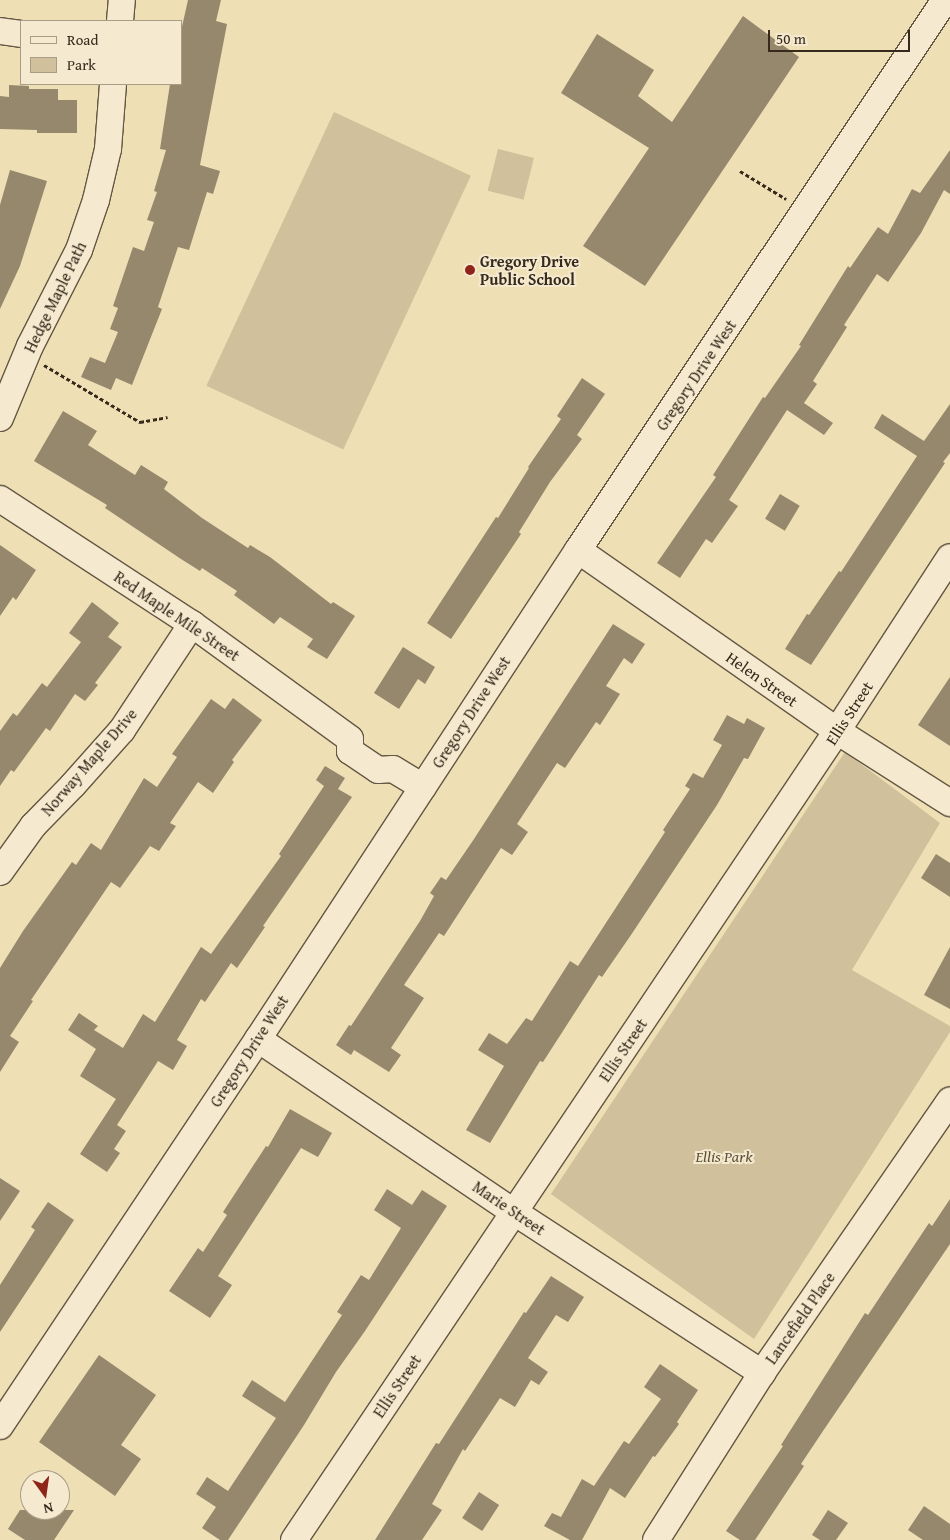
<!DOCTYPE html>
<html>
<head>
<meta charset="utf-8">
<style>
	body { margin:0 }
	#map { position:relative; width:950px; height:1540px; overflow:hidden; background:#efdfb5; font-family:"Gentium Book Plus",serif }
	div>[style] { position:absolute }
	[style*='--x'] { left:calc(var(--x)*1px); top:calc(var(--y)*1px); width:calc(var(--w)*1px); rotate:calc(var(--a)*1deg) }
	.green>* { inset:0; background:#d0c09b; transform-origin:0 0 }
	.building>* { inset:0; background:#96886c; transform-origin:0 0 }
	.path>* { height:3px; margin-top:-1.5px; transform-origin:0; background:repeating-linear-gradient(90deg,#362a1d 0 4px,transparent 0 6.5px) }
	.roads { filter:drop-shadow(1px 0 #645743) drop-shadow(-1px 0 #645743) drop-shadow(0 1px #645743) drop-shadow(0 -1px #645743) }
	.minor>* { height:26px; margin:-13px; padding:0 13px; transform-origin:13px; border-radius:13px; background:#f5eacf }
	.dots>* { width:14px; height:14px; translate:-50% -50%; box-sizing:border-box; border:2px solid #f5eacf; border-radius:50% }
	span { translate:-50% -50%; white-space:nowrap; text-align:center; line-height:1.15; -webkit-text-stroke:4px #f5eacf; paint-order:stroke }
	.poi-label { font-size:16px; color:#362a1d; font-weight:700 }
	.left { translate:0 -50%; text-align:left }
	.street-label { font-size:16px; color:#362a1d }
	.park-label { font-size:16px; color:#5c503c; font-style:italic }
	.legend { position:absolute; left:20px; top:20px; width:162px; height:65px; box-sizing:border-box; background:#f5eacf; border:1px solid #a99d88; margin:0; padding:6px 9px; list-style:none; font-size:15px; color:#362a1d }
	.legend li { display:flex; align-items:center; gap:10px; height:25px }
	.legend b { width:25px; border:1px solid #a99d88 }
	.north { position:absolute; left:20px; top:1470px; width:50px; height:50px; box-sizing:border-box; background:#f5eacf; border:1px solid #a99d88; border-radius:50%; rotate:166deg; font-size:14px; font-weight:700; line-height:20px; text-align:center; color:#362a1d }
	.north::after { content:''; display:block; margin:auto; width:18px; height:22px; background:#8f2418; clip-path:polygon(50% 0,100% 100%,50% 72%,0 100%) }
	.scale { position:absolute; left:768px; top:30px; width:142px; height:22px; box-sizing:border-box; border:2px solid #362a1d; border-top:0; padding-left:6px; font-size:15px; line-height:18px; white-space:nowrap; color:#362a1d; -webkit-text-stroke:4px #f5eacf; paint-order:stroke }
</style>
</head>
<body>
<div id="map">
	<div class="green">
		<div style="left:334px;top:112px;width:151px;height:302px;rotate:25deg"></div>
		<div style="left:498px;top:149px;width:37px;height:43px;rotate:14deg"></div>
		<div style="clip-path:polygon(845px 752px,940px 823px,852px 970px,950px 1026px,950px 1032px,754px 1339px,551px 1194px)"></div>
	</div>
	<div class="building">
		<div style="clip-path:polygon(188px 0,221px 0,216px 21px,227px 24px,200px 165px,220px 171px,213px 194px,207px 192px,189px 250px,178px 247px,158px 307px,162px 309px,132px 385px,116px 378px,111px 390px,81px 377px,90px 357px,105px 363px,118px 332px,110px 329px,118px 308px,113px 306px,133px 247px,144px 251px,154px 222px,147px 220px,157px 192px,154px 191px,166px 150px,160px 149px,170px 84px,181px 84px,181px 31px)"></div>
		<div style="clip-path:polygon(743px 16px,799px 57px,645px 286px,583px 246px,649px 148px,561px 93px,597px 34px,654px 70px,638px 96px,672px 122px)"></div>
		<div style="clip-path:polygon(9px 85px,29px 86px,29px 89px,58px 89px,58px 100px,77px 100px,77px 133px,37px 133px,37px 130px,0 129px,0 96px,9px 97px)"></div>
		<div style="clip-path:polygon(950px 150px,950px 194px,944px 190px,921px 233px,888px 282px,877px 274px,844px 325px,847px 327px,813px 381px,817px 384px,804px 403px,833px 423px,824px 435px,787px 410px,729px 500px,738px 506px,712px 543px,706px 539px,680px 578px,657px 563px,716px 477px,713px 475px,763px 397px,765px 398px,801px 346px,799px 345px,848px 266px,850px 268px,878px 227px,888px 234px,912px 189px,920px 193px)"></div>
		<div style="clip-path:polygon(10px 170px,47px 181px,20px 266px,0 309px,0 205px)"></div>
		<div style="clip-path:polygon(582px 378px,605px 394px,577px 435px,582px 439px,550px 482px,519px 532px,521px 534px,451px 639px,427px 623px,496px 517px,498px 518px,529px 468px,528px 467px,561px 419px,557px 416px)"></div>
		<div style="clip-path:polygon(950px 404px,950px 453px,943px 462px,945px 463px,811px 665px,785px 649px,807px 614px,809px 615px,839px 571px,841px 572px,917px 456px,874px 428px,882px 414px,924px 441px)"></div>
		<div style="clip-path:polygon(63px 411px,97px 431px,88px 445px,135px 475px,141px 465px,168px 482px,164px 489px,202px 518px,248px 548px,250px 545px,270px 557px,331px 604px,333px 602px,355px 616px,327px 659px,307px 647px,313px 639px,280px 617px,274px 624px,234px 595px,237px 591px,202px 568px,200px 571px,181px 559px,105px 508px,107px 505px,34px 461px)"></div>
		<div style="left:780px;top:494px;width:23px;height:29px;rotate:31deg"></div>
		<div style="clip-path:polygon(0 545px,36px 570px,16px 600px,13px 597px,0 616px)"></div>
		<div style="clip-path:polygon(92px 602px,119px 623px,108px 637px,122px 647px,95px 683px,98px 685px,85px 701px,75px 694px,50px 731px,46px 728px,14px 772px,11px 770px,0 786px,0 731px,13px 713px,17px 716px,42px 683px,47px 687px,81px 642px,69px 633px)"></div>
		<div style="clip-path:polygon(613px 624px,645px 644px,632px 664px,624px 658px,606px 686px,620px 694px,600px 725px,596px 722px,565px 768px,557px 763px,517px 824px,528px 832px,512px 855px,501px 848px,444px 936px,439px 933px,404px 985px,424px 998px,391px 1048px,401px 1055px,389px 1072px,354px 1050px,351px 1055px,336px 1045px,349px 1025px,351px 1026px,420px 921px,434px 896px,430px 893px,441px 877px,446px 880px,474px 839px)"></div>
		<div style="clip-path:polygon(403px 647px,435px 667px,425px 684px,418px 679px,399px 709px,374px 693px)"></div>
		<div style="clip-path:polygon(950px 677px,950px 746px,918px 725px)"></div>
		<div style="clip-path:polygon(233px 698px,262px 720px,232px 760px,234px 762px,213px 793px,198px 782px,170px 823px,176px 826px,159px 851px,150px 846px,120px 888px,111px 882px,31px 1000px,33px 1001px,10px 1036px,19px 1042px,0 1072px,0 968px,23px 931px,72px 862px,76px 865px,91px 843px,101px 850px,144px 778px,157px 787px,177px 757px,172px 754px,211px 699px,225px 709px)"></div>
		<div style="clip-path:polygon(727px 715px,744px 724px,747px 718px,765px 728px,748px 759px,744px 758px,717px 805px,631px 935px,602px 977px,599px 975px,543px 1062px,540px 1061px,490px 1143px,466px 1130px,504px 1066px,478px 1050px,489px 1033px,507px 1044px,526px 1018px,532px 1021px,570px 961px,578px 966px,665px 832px,663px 830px,690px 789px,685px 786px,693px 773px,703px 778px,722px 745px,713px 740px)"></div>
		<div style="clip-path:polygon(325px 766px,345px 778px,338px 789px,352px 797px,263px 926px,265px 927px,237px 968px,231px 963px,205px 1002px,201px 999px,177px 1040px,187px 1046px,173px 1070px,158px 1061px,117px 1125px,126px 1131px,114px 1149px,120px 1153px,107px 1172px,80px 1154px,116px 1099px,80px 1076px,96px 1049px,68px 1030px,79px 1013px,98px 1026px,94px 1030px,123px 1048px,143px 1014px,155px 1022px,201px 947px,211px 954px,281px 856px,279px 854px,324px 786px,316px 780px)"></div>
		<div style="clip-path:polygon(936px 854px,950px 863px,950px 897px,921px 878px)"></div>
		<div style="clip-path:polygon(950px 947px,950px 1009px,924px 995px)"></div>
		<div style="clip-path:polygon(290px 1109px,332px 1133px,318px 1157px,301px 1148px,218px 1276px,232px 1285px,210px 1318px,169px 1291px,198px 1248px,203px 1252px,227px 1215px,223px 1212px,266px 1146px,268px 1147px)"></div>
		<div style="clip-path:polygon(0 1178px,20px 1191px,0 1221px)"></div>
		<div style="clip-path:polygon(387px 1189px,412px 1205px,422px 1190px,447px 1206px,365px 1331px,336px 1372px,304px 1425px,228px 1540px,220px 1540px,202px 1528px,216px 1507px,196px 1494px,207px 1477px,228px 1491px,276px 1418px,242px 1396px,252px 1380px,285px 1402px,342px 1315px,337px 1312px,361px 1275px,369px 1280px,401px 1228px,374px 1210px)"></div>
		<div style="clip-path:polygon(950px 1199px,950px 1244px,823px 1431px,801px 1464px,804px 1466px,755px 1540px,740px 1540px,726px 1531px,783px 1446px,781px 1445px,865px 1313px,868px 1315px,929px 1223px,932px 1226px)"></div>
		<div style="clip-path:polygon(48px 1202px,74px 1220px,0 1332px,0 1285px,35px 1230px,31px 1227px)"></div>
		<div style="clip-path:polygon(551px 1276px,584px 1297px,568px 1322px,556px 1315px,528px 1358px,548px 1372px,539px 1385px,531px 1380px,515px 1407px,500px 1398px,465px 1451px,463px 1449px,432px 1504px,442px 1510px,422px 1540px,375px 1540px,436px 1443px,439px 1444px,524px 1312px,526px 1313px)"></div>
		<div style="clip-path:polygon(99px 1355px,156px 1395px,121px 1445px,141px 1459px,115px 1496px,39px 1442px)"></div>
		<div style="clip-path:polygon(660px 1364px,698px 1390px,677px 1422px,679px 1424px,655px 1457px,653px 1456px,625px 1498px,610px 1488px,582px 1540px,570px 1540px,544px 1526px,552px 1513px,561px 1517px,582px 1479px,594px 1486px,624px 1441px,629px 1444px,661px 1399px,644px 1387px)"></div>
		<div style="left:479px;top:1492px;width:24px;height:31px;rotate:33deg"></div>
		<div style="clip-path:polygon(924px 1506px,950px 1524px,950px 1540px,923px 1540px,908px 1530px)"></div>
		<div style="clip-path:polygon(20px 1510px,74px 1510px,54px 1540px,25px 1540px,8px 1529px)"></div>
		<div style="clip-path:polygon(828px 1510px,848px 1523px,836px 1540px,820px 1540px,812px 1535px)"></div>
	</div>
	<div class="path">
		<div style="--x:740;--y:171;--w:54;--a:31.3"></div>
		<div style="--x:44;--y:365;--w:112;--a:30.7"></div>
		<div style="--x:140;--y:422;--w:28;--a:-10"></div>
	</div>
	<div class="roads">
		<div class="minor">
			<div style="--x:120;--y:21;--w:21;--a:-85"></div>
			<div style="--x:0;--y:31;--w:21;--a:8"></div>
			<div style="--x:0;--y:418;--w:78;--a:-67.4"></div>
			<div style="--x:30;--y:346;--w:108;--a:-63"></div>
			<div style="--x:79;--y:250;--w:53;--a:-71.2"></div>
			<div style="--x:96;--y:200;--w:52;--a:-76.8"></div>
			<div style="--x:108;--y:149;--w:65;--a:-85.6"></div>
			<div style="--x:0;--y:499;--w:229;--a:33.1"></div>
			<div style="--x:192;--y:624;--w:195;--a:36"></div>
			<div style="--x:578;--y:550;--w:316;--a:34.9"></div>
			<div style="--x:837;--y:731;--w:134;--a:32.5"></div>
			<div style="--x:350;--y:739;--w:12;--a:90"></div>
			<div style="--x:350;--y:751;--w:34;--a:34"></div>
			<div style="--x:378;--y:770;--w:15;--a:-4"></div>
			<div style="--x:393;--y:769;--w:35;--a:31"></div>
			<div style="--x:0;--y:872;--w:57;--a:-54.3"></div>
			<div style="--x:33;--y:826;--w:57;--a:-45.7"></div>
			<div style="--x:73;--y:785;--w:74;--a:-48.3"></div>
			<div style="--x:122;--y:730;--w:127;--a:-56.6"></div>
			<div style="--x:258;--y:1039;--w:309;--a:34.1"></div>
			<div style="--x:514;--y:1212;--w:296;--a:33"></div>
			<div style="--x:0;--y:1426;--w:465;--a:-56.3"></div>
			<div style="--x:258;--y:1039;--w:584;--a:-56.8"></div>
			<div style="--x:578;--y:550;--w:661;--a:-56.29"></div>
			<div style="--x:294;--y:1540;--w:974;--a:-56.13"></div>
			<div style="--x:837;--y:731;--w:207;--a:-57"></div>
			<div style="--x:656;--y:1540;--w:198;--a:-57.6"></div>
			<div style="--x:762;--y:1373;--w:331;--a:-55.4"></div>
		</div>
	</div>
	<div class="dots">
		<div style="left:470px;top:270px;background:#8f2418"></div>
	</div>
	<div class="poi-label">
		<span class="left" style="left:480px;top:270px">Gregory Drive<br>Public School</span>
	</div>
	<div class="street-label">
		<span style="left:55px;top:297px;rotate:-64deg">Hedge Maple Path</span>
		<span style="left:696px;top:375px;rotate:-56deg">Gregory Drive West</span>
		<span style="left:177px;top:616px;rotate:34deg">Red Maple Mile Street</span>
		<span style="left:762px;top:679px;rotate:35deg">Helen Street</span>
		<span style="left:471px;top:712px;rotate:-57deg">Gregory Drive West</span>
		<span style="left:849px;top:713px;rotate:-57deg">Ellis Street</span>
		<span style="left:89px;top:762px;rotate:-49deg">Norway Maple Drive</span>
		<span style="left:623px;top:1050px;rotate:-56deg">Ellis Street</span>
		<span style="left:249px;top:1051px;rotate:-57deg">Gregory Drive West</span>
		<span style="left:509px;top:1208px;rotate:34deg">Marie Street</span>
		<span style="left:800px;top:1318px;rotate:-55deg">Lancefield Place</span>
		<span style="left:397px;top:1386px;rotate:-56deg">Ellis Street</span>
	</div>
	<div class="park-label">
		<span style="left:724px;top:1156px">Ellis Park</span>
	</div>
	<ul class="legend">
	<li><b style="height:6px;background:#f5eacf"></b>Road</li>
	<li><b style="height:14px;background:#d0c09b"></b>Park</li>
	</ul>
	<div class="north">N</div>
	<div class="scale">50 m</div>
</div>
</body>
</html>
